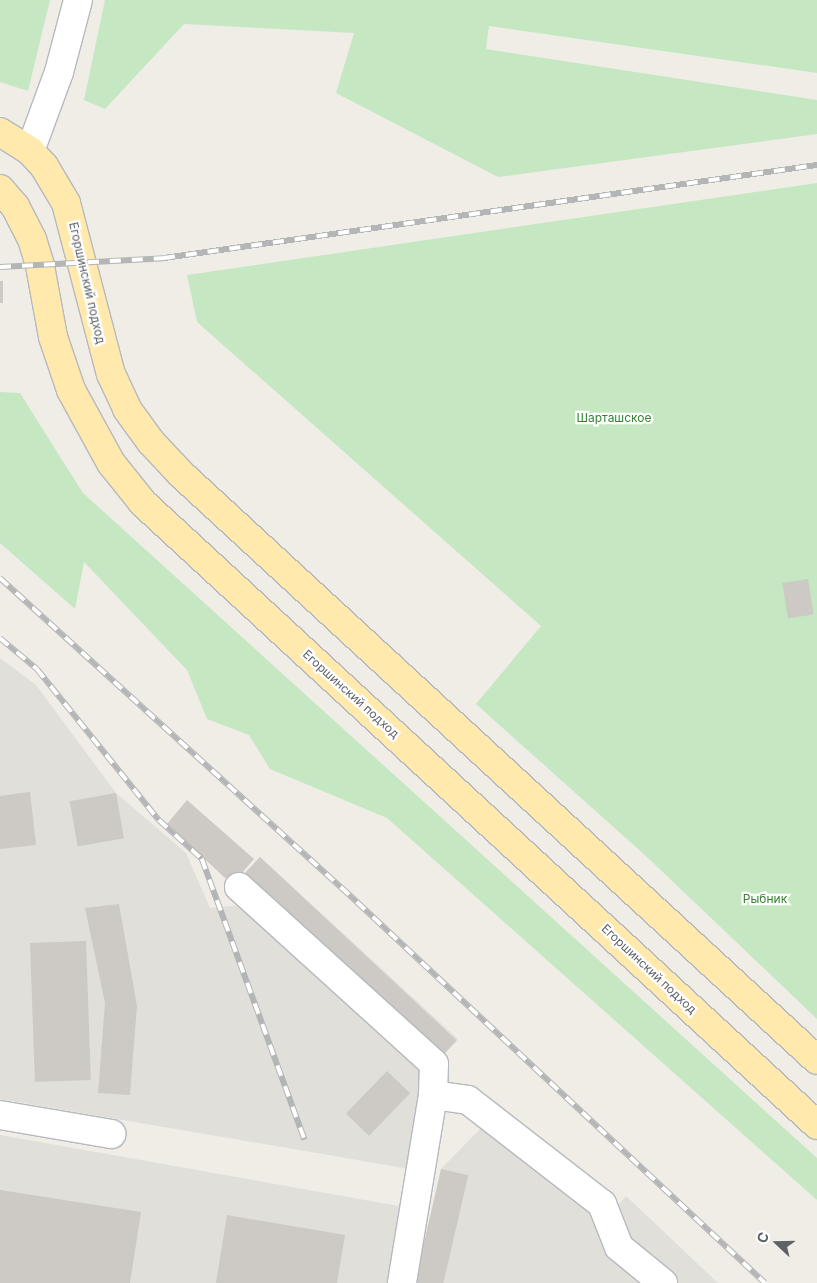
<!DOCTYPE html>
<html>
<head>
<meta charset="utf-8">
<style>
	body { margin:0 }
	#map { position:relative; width:817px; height:1283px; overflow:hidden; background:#f0ede6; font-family:Inter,sans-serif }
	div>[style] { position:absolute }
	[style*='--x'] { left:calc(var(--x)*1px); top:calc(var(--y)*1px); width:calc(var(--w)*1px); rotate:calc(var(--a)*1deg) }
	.industrial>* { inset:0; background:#e1dfda }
	.green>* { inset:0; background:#c5e8c2 }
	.building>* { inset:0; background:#cdc9c5; transform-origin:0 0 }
	.roads { filter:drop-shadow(1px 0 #b6b9bd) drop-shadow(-1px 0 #b6b9bd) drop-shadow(0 1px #b6b9bd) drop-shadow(0 -1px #b6b9bd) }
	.minor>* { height:28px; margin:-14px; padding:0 14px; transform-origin:14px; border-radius:14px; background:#fff }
	.major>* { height:28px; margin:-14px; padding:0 14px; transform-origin:14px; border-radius:14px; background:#ffe9ac }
	.rail>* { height:5.5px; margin-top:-2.75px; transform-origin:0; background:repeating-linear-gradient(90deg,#fff 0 11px,#b4b5b6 0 22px); box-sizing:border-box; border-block:1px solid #b4b5b6 }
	span { translate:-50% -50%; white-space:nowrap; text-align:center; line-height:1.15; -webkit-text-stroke:4.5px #fff; paint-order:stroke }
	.street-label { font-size:12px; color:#5d6267 }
	.park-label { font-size:12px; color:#358231 }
	.north { position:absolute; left:752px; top:1218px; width:50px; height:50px; -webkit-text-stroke:4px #fff; paint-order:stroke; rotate:291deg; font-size:14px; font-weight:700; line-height:20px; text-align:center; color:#5d6267 }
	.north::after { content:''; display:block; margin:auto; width:18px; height:22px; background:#5d6267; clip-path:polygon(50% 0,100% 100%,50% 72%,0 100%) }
</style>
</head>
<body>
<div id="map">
	<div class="industrial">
		<div style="clip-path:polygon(0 658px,36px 685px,116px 793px,186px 853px,210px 908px,253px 904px,224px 881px,243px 875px,260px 857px,458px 1039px,441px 1057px,410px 1169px,0 1099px)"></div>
		<div style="clip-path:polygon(482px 1127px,603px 1223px,626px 1196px,718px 1283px,421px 1283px,441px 1169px)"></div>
		<div style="clip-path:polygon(0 1135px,404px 1207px,391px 1283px,0 1283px)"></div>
	</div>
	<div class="green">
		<div style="clip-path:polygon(0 0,50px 0,28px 91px,0 82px)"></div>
		<div style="clip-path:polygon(105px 0,817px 0,817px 73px,489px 26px,486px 49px,817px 100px,817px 134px,498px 177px,336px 93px,354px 33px,184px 24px,105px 109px,84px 100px)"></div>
		<div style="clip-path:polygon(817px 183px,817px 1019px,647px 857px,476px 704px,541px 626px,197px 322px,187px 275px)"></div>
		<div style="clip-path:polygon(0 392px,20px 393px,83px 493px,817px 1158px,817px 1200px,387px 818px,270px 769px,249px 735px,207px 719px,187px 670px,84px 562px,75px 609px,0 543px)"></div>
	</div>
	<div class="building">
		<div style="left:0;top:281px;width:3px;height:22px"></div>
		<div style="left:808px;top:579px;width:36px;height:26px;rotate:81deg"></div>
		<div style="clip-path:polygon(30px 792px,36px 845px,0 849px,0 796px)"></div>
		<div style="left:116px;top:793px;width:46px;height:47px;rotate:80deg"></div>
		<div style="clip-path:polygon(187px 800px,254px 859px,241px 874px,225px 878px,167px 824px)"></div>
		<div style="left:260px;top:857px;width:269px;height:25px;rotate:43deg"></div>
		<div style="clip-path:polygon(119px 904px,137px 1006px,130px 1095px,98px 1093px,105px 1003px,85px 908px)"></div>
		<div style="left:86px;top:941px;width:139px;height:56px;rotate:88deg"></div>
		<div style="left:387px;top:1071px;width:32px;height:59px;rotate:44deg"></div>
		<div style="left:441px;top:1169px;width:28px;height:116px;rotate:13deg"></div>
		<div style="clip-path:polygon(0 1190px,141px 1212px,130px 1283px,0 1283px)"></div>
		<div style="clip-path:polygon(227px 1215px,345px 1235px,337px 1283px,216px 1283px)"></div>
	</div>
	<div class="roads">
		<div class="minor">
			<div style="--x:30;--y:151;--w:84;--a:-69.8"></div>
			<div style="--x:59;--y:72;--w:74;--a:-75.2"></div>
			<div style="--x:239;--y:887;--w:263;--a:42.2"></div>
			<div style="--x:434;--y:1064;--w:31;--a:92"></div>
			<div style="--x:433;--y:1095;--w:191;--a:99.4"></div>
			<div style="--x:433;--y:1095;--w:35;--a:8"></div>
			<div style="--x:468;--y:1100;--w:170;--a:37.8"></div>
			<div style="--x:602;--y:1204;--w:46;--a:68.4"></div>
			<div style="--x:619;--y:1247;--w:57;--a:39.3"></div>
			<div style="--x:0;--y:1115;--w:113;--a:9.7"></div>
		</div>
		<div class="major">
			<div style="--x:0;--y:132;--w:36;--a:32"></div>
			<div style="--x:30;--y:151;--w:21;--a:47"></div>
			<div style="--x:44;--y:166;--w:43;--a:59.3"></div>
			<div style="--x:66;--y:203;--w:177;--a:75.3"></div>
			<div style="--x:111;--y:374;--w:38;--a:65"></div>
			<div style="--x:127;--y:409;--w:41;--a:54"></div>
			<div style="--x:151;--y:442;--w:45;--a:46.8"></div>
			<div style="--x:182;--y:475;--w:863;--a:42.65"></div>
			<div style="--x:0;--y:189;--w:23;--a:49"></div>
			<div style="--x:15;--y:206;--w:37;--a:63"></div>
			<div style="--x:32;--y:239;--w:28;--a:73"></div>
			<div style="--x:40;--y:266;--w:72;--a:79.6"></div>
			<div style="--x:53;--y:337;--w:56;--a:71.2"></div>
			<div style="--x:71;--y:390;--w:83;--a:61.3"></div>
			<div style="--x:111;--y:463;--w:51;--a:51.3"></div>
			<div style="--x:143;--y:503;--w:917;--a:42.7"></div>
		</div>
	</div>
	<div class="rail">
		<div style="--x:0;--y:267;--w:164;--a:-3.1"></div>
		<div style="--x:164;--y:258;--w:660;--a:-8.11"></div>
		<div style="--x:0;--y:578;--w:460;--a:42.2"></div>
		<div style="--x:341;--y:887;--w:580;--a:43.04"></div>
		<div style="--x:0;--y:638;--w:48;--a:40"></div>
		<div style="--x:37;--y:669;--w:194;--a:51.1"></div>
		<div style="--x:159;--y:820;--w:58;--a:42.2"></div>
		<div style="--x:202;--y:859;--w:299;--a:69.9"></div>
	</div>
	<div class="street-label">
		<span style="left:87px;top:283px;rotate:77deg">Егоршинский подход</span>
		<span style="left:351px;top:694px;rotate:42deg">Егоршинский подход</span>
		<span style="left:649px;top:969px;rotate:43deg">Егоршинский подход</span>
	</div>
	<div class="park-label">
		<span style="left:614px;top:418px">Шарташское</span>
		<span style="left:765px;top:899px">Рыбник</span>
	</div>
	<div class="north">С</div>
</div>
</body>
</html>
